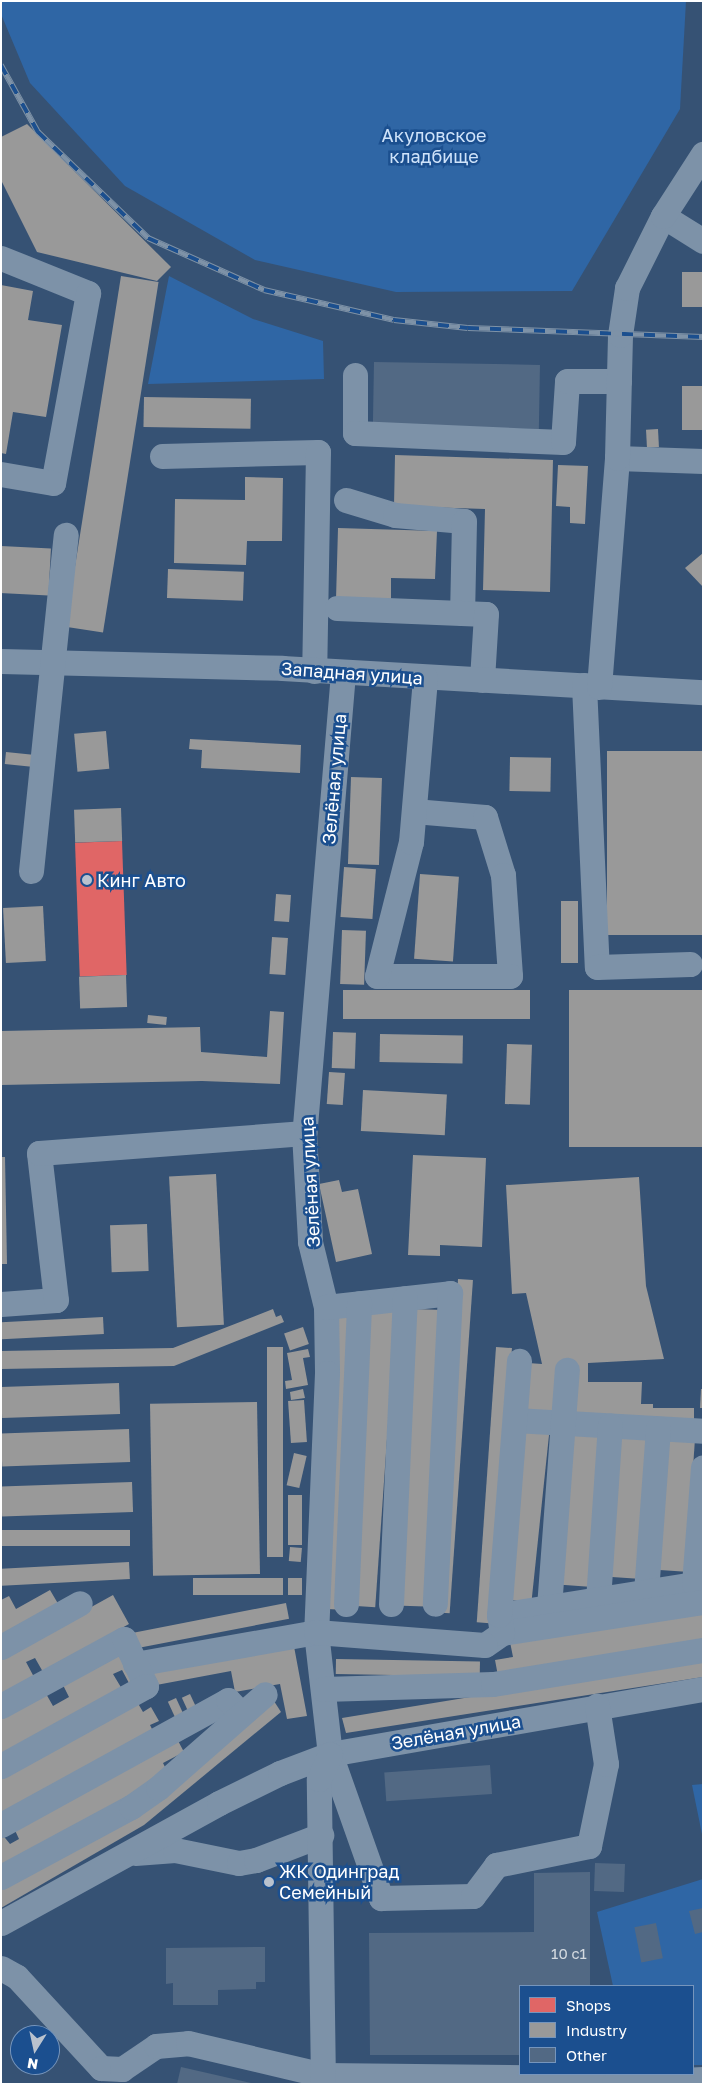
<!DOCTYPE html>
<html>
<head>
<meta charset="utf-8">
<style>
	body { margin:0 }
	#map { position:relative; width:704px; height:2085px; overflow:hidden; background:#365274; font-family:"Golos Text",sans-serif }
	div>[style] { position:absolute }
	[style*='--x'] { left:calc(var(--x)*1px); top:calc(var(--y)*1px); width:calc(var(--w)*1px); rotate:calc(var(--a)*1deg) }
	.green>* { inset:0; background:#2f66a5 }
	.shops>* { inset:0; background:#e06666; transform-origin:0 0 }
	.industry>* { inset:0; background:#999; transform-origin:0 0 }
	.building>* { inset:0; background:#526984; transform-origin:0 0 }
	.minor>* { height:25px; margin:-12.5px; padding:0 12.5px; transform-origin:12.5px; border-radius:12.5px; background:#7d92a8 }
	.rail>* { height:5.5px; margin-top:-2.75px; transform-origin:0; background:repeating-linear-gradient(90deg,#1b4f8f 0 11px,#7e92a7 0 22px); box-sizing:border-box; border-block:1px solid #7e92a7 }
	.dots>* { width:14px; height:14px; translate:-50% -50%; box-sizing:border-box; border:2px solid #1b4f8f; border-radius:50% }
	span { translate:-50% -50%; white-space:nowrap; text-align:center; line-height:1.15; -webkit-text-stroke:5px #1b4f8f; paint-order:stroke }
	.number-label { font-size:15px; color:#d4dae0 }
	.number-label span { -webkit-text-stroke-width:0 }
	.park-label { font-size:18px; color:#cfe3fa }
	.street-label { font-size:18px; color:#fff }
	.poi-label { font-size:18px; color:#fff }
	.left { translate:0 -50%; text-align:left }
	.frame { position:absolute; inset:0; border:2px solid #fff; pointer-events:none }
	.legend { position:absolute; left:519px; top:1985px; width:175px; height:90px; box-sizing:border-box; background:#1b4f8f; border:1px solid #7695bc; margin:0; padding:6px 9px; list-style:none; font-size:15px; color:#fff }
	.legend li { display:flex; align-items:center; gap:10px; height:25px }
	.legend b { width:25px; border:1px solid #7695bc }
	.north { position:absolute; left:10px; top:2025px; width:50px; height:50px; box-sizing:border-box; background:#1b4f8f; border:1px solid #7695bc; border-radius:50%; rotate:190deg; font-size:14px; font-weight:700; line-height:20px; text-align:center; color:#fff }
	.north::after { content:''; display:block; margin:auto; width:18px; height:22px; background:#b9c2ce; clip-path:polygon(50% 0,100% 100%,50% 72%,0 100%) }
</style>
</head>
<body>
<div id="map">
	<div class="green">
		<div style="clip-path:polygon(1px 1px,686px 1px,680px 109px,572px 291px,396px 292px,255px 260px,125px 186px,30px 83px,1px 14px)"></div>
		<div style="clip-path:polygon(169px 276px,253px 319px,323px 341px,324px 379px,148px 384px)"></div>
		<div style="clip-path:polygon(703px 1784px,703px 1839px,692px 1785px)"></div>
		<div style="clip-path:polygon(703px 1879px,703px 2065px,693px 2065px,693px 1986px,613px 1986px,597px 1912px)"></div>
	</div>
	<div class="shops">
		<div style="left:122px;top:841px;width:134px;height:47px;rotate:88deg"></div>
	</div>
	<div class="industry">
		<div style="clip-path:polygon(27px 124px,171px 267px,157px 281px,37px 252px,1px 180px,1px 137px)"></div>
		<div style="left:682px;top:272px;width:21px;height:35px"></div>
		<div style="left:121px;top:276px;width:38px;height:355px;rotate:9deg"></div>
		<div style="clip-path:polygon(1px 285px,33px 291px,28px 320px,62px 325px,46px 417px,13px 412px,6px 454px,1px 453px)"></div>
		<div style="left:682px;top:386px;width:21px;height:44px"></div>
		<div style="left:144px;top:397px;width:107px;height:30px;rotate:1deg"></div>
		<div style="left:658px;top:429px;width:18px;height:12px;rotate:87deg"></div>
		<div style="clip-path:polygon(395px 455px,553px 460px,550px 592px,483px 590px,485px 509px,394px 506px)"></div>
		<div style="clip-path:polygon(558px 465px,588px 466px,585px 524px,570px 523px,570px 507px,556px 506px)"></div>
		<div style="clip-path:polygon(245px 477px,283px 478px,282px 541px,247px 541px,246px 565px,174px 563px,175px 499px,245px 500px)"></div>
		<div style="clip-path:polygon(338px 528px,437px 531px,435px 579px,391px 578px,391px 601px,336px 599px)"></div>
		<div style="left:1px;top:546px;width:50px;height:47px;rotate:3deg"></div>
		<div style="clip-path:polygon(703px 553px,703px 587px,685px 568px)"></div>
		<div style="left:168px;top:569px;width:76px;height:29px;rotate:2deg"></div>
		<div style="left:106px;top:731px;width:38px;height:32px;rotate:85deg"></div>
		<div style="clip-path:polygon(190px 739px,301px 745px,300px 773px,201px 768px,202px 750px,189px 749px)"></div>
		<div style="left:703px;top:751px;width:184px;height:96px;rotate:90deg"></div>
		<div style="left:6px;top:752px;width:27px;height:12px;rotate:6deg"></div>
		<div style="left:510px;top:757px;width:41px;height:34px;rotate:1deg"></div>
		<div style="left:351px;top:777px;width:31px;height:87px;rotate:2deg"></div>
		<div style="left:121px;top:808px;width:33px;height:47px;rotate:88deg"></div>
		<div style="left:344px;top:867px;width:32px;height:50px;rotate:4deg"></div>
		<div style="left:420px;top:874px;width:39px;height:85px;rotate:4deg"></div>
		<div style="left:276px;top:894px;width:15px;height:27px;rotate:4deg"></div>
		<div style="left:561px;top:901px;width:17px;height:62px"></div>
		<div style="left:43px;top:906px;width:55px;height:40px;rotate:87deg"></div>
		<div style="left:342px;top:930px;width:24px;height:54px;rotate:2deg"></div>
		<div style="left:272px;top:937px;width:16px;height:37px;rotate:4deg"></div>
		<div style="left:126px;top:975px;width:32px;height:47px;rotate:88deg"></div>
		<div style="left:530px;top:990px;width:29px;height:187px;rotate:90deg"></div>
		<div style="left:703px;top:990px;width:157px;height:134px;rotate:90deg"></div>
		<div style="clip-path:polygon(270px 1011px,284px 1012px,280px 1084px,202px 1081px,1px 1085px,1px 1031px,200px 1027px,201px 1052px,267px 1057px)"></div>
		<div style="left:148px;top:1015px;width:19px;height:8px;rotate:6deg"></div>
		<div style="left:333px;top:1032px;width:23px;height:36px;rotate:2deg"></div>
		<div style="left:380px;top:1034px;width:83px;height:28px;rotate:1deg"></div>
		<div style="left:507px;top:1044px;width:25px;height:60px;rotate:2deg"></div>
		<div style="left:329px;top:1072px;width:16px;height:32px;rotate:4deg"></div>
		<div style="left:363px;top:1090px;width:84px;height:41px;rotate:3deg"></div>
		<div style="clip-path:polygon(413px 1155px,486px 1158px,482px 1247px,440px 1245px,440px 1256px,408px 1255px)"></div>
		<div style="clip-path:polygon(1px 1157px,5px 1157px,7px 1264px,1px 1264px)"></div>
		<div style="left:216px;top:1174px;width:151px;height:47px;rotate:87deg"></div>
		<div style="clip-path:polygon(639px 1177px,646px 1286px,664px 1359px,588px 1363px,588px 1382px,642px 1382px,641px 1404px,653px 1404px,653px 1408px,694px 1408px,694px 1423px,524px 1414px,528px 1363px,542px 1364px,526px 1293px,512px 1294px,506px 1185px)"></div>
		<div style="clip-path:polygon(339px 1180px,342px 1192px,358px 1189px,372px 1254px,336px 1262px,319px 1184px)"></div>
		<div style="left:147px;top:1224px;width:47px;height:37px;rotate:88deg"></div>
		<div style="left:458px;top:1279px;width:15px;height:334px;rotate:4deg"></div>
		<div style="clip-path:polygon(273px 1309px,276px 1317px,281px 1315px,284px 1322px,174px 1366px,1px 1369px,1px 1351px,173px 1348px)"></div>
		<div style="left:366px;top:1309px;width:30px;height:297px;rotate:4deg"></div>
		<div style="left:413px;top:1309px;width:30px;height:297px;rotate:2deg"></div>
		<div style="left:335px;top:1310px;width:17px;height:299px;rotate:3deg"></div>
		<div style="left:103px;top:1317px;width:17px;height:102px;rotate:87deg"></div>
		<div style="left:303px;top:1327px;width:18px;height:20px;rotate:71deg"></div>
		<div style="left:267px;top:1347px;width:16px;height:210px"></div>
		<div style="left:496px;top:1347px;width:16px;height:276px;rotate:4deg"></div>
		<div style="clip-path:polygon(308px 1349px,310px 1357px,303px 1358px,308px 1385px,286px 1389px,285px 1381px,292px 1380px,287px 1353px)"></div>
		<div style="left:119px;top:1383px;width:31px;height:118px;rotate:88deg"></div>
		<div style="clip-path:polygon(303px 1389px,305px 1398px,291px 1400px,290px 1392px)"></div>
		<div style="clip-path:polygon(701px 1389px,703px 1389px,703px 1408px,700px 1408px)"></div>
		<div style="left:304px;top:1400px;width:42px;height:16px;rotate:86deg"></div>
		<div style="left:257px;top:1402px;width:172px;height:107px;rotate:89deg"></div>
		<div style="left:519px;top:1424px;width:31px;height:176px;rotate:6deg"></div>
		<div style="left:569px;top:1426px;width:31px;height:159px;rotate:4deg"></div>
		<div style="left:129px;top:1429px;width:33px;height:128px;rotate:88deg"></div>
		<div style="left:618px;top:1434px;width:30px;height:143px;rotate:4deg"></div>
		<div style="left:665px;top:1438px;width:30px;height:132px;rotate:4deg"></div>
		<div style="left:294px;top:1453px;width:13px;height:33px;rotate:13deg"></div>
		<div style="left:132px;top:1482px;width:30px;height:131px;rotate:88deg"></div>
		<div style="left:288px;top:1495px;width:14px;height:50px"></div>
		<div style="left:130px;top:1530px;width:16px;height:129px;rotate:90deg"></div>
		<div style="left:290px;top:1547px;width:12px;height:14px;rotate:5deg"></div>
		<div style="left:129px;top:1562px;width:17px;height:128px;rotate:87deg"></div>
		<div style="left:283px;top:1578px;width:17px;height:90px;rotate:90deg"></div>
		<div style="left:288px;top:1578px;width:14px;height:17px"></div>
		<div style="clip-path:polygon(50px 1590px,60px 1607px,1px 1639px,1px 1600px,9px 1596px,16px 1609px)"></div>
		<div style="clip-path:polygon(113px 1595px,129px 1624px,43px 1672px,35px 1658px,26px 1662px,34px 1677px,1px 1696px,1px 1657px)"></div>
		<div style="left:286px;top:1603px;width:16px;height:158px;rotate:79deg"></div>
		<div style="clip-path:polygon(703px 1611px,703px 1643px,498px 1676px,495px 1660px,513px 1657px,510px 1642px)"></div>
		<div style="clip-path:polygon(293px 1641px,307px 1716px,287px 1719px,280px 1684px,235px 1692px,231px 1671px,151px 1686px,148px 1668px)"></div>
		<div style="clip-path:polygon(121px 1650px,138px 1681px,130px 1685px,122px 1670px,113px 1674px,122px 1689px,1px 1756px,1px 1716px,45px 1692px,53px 1706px,69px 1697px,62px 1683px)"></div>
		<div style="left:336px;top:1659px;width:144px;height:15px;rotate:1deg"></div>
		<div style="clip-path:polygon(703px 1659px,703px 1677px,346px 1733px,342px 1718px)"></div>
		<div style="left:190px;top:1694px;width:17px;height:9px;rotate:65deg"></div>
		<div style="left:176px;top:1698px;width:17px;height:9px;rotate:65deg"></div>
		<div style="clip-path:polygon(272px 1698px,281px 1712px,144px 1825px,1px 1908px,1px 1889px)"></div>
		<div style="clip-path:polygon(136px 1700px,143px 1712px,151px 1707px,159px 1721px,150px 1725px,153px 1731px,1px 1814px,1px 1774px)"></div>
		<div style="clip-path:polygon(176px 1737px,184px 1752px,163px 1763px,168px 1773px,1px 1872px,1px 1833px,10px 1844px,19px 1839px,13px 1826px)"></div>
	</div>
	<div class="building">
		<div style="left:374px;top:362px;width:166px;height:64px;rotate:1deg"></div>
		<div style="left:490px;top:1765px;width:29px;height:106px;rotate:86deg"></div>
		<div style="left:595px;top:1863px;width:30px;height:28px;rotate:2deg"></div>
		<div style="clip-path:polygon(590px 1872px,590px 1986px,520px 1986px,520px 2055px,370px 2055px,369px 1933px,534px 1932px,534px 1873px)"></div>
		<div style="clip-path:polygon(703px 1908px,703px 1932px,695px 1934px,689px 1911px)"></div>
		<div style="left:656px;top:1923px;width:36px;height:22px;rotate:79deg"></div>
		<div style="clip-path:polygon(265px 1947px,265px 1982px,256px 1982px,256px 1989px,218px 1990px,218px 2005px,173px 2005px,173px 1983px,166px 1984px,166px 1948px)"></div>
		<div style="clip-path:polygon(181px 2067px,251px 2083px,251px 2084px,177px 2084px)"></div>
	</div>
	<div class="minor">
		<div style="--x:663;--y:216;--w:47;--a:32"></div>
		<div style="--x:1;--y:258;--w:94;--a:21.9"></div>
		<div style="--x:88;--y:293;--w:193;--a:100.4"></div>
		<div style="--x:53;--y:483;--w:53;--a:-170.2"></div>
		<div style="--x:355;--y:375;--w:58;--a:90"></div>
		<div style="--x:355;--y:433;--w:208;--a:2.5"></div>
		<div style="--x:563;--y:442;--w:61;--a:-86.2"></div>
		<div style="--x:567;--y:381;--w:52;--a:0"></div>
		<div style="--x:162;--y:456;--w:156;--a:-1.5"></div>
		<div style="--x:318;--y:452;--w:219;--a:91"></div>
		<div style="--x:617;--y:458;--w:86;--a:2"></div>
		<div style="--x:346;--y:500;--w:51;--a:17"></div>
		<div style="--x:395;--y:515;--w:69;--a:5"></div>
		<div style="--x:464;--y:521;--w:92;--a:91.2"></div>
		<div style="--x:337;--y:608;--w:149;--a:2.3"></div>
		<div style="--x:486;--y:614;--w:66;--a:93.5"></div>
		<div style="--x:1;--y:661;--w:281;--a:1.4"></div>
		<div style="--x:282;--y:668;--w:422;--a:3.3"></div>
		<div style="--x:343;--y:673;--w:462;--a:94.8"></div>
		<div style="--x:304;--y:1133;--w:109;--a:86.8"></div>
		<div style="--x:310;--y:1242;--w:67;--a:76.2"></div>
		<div style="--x:326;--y:1307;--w:66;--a:89.1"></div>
		<div style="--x:327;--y:1373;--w:259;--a:92.4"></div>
		<div style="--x:316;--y:1632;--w:123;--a:83.5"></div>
		<div style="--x:330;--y:1754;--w:379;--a:-9.9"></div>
		<div style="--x:584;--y:685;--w:282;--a:87.4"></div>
		<div style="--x:597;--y:967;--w:93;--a:-1.8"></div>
		<div style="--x:599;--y:687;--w:230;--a:-85.5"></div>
		<div style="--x:617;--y:458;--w:123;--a:-88.6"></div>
		<div style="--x:620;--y:335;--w:48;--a:-81.5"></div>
		<div style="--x:627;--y:288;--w:80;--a:-63.4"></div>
		<div style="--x:663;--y:216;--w:74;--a:-57.2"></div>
		<div style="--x:414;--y:811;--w:71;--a:4.8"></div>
		<div style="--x:485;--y:817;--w:61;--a:72.8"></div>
		<div style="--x:503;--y:875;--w:101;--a:86"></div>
		<div style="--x:510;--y:976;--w:133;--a:180"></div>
		<div style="--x:377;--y:976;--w:138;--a:-75.8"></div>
		<div style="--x:411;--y:842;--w:165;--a:-85.1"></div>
		<div style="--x:31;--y:871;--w:338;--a:-84.1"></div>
		<div style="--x:1;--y:1304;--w:55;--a:-4.2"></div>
		<div style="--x:56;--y:1300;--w:148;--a:-96.6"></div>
		<div style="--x:39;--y:1153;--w:266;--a:-4.3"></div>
		<div style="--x:326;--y:1307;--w:125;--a:-6.4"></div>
		<div style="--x:450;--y:1293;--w:311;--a:92.8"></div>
		<div style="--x:515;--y:1420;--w:188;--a:3.3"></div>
		<div style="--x:646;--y:1592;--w:164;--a:-85.8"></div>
		<div style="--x:598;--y:1600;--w:175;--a:-86.1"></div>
		<div style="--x:346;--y:1604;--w:301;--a:-87.5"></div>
		<div style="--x:391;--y:1604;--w:306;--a:-87.4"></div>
		<div style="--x:549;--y:1607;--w:238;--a:-85.7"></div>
		<div style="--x:499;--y:1615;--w:197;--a:-9"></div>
		<div style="--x:694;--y:1584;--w:117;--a:-85.6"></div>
		<div style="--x:502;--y:1633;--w:203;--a:-8.8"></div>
		<div style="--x:485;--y:1645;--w:21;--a:-35"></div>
		<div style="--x:502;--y:1633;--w:18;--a:-99"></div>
		<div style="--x:499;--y:1615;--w:255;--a:-85.5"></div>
		<div style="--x:1;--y:1647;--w:90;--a:-29.1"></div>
		<div style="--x:135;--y:1664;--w:184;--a:-10"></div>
		<div style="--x:316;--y:1632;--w:169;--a:4.4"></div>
		<div style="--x:323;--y:1689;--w:170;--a:-1.7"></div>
		<div style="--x:493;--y:1684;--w:213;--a:-9.2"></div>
		<div style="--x:1;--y:1706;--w:140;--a:-28.6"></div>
		<div style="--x:124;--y:1639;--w:52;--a:64.9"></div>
		<div style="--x:146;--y:1686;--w:166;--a:151.1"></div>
		<div style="--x:330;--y:1754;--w:153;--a:70.5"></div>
		<div style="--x:381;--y:1898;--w:92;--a:-1.2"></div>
		<div style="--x:473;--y:1896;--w:39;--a:-53"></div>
		<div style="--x:496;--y:1865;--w:95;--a:-11.5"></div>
		<div style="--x:589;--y:1846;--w:84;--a:-78.3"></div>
		<div style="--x:606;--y:1764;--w:59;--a:-98.8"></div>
		<div style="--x:1;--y:1825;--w:259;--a:-28.8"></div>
		<div style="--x:228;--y:1700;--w:19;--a:47"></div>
		<div style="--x:135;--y:1853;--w:40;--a:-4.3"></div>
		<div style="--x:175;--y:1850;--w:65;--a:11.5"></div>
		<div style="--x:239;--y:1863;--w:17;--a:-10"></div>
		<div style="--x:256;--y:1860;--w:70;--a:-21"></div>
		<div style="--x:1;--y:1877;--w:148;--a:-28.3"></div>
		<div style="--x:131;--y:1807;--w:33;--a:-35"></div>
		<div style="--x:158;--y:1788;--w:142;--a:-41.3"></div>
		<div style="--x:1;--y:1923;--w:249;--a:-28.8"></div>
		<div style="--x:219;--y:1803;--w:68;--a:-26.2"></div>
		<div style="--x:280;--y:1773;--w:53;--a:-20.8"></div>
		<div style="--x:1;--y:1968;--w:18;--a:29"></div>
		<div style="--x:17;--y:1977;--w:124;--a:47.3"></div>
		<div style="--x:101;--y:2068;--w:21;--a:3"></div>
		<div style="--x:122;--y:2069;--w:41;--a:-34.1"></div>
		<div style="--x:156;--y:2046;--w:32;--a:-5"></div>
		<div style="--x:188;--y:2043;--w:139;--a:13.3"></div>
		<div style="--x:323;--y:2075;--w:206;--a:0.6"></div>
		<div style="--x:529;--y:2077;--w:85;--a:4"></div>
		<div style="--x:614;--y:2083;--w:89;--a:-2.6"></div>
		<div style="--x:323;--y:2084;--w:305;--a:-90.8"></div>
		<div style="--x:319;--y:1779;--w:27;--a:-66"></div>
	</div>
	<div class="rail">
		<div style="--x:1;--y:65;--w:77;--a:61.1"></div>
		<div style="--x:38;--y:132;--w:153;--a:43.9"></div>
		<div style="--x:148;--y:238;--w:127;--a:24.1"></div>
		<div style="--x:264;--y:290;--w:133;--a:13"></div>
		<div style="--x:394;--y:320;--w:74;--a:6.2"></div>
		<div style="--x:468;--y:328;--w:235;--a:2.2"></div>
	</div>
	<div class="dots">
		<div style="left:87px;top:880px;background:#b9c2ce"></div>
		<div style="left:269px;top:1882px;background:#b9c2ce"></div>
	</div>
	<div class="number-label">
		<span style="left:569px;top:1954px">10 с1</span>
	</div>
	<div class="park-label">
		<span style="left:434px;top:146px">Акуловское<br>кладбище</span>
	</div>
	<div class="street-label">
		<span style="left:352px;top:673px;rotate:4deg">Западная улица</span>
		<span style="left:334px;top:779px;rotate:-85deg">Зелёная улица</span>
		<span style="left:310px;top:1182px;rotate:-93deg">Зелёная улица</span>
		<span style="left:456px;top:1732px;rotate:-10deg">Зелёная улица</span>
	</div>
	<div class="poi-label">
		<span class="left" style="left:97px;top:880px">Кинг Авто</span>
		<span class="left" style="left:279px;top:1882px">ЖК Одинград<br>Семейный</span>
	</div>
	<div class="frame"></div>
	<ul class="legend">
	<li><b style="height:14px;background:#e06666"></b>Shops</li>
	<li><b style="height:14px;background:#999"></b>Industry</li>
	<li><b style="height:14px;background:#526984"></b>Other</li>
	</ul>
	<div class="north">N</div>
</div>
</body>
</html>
